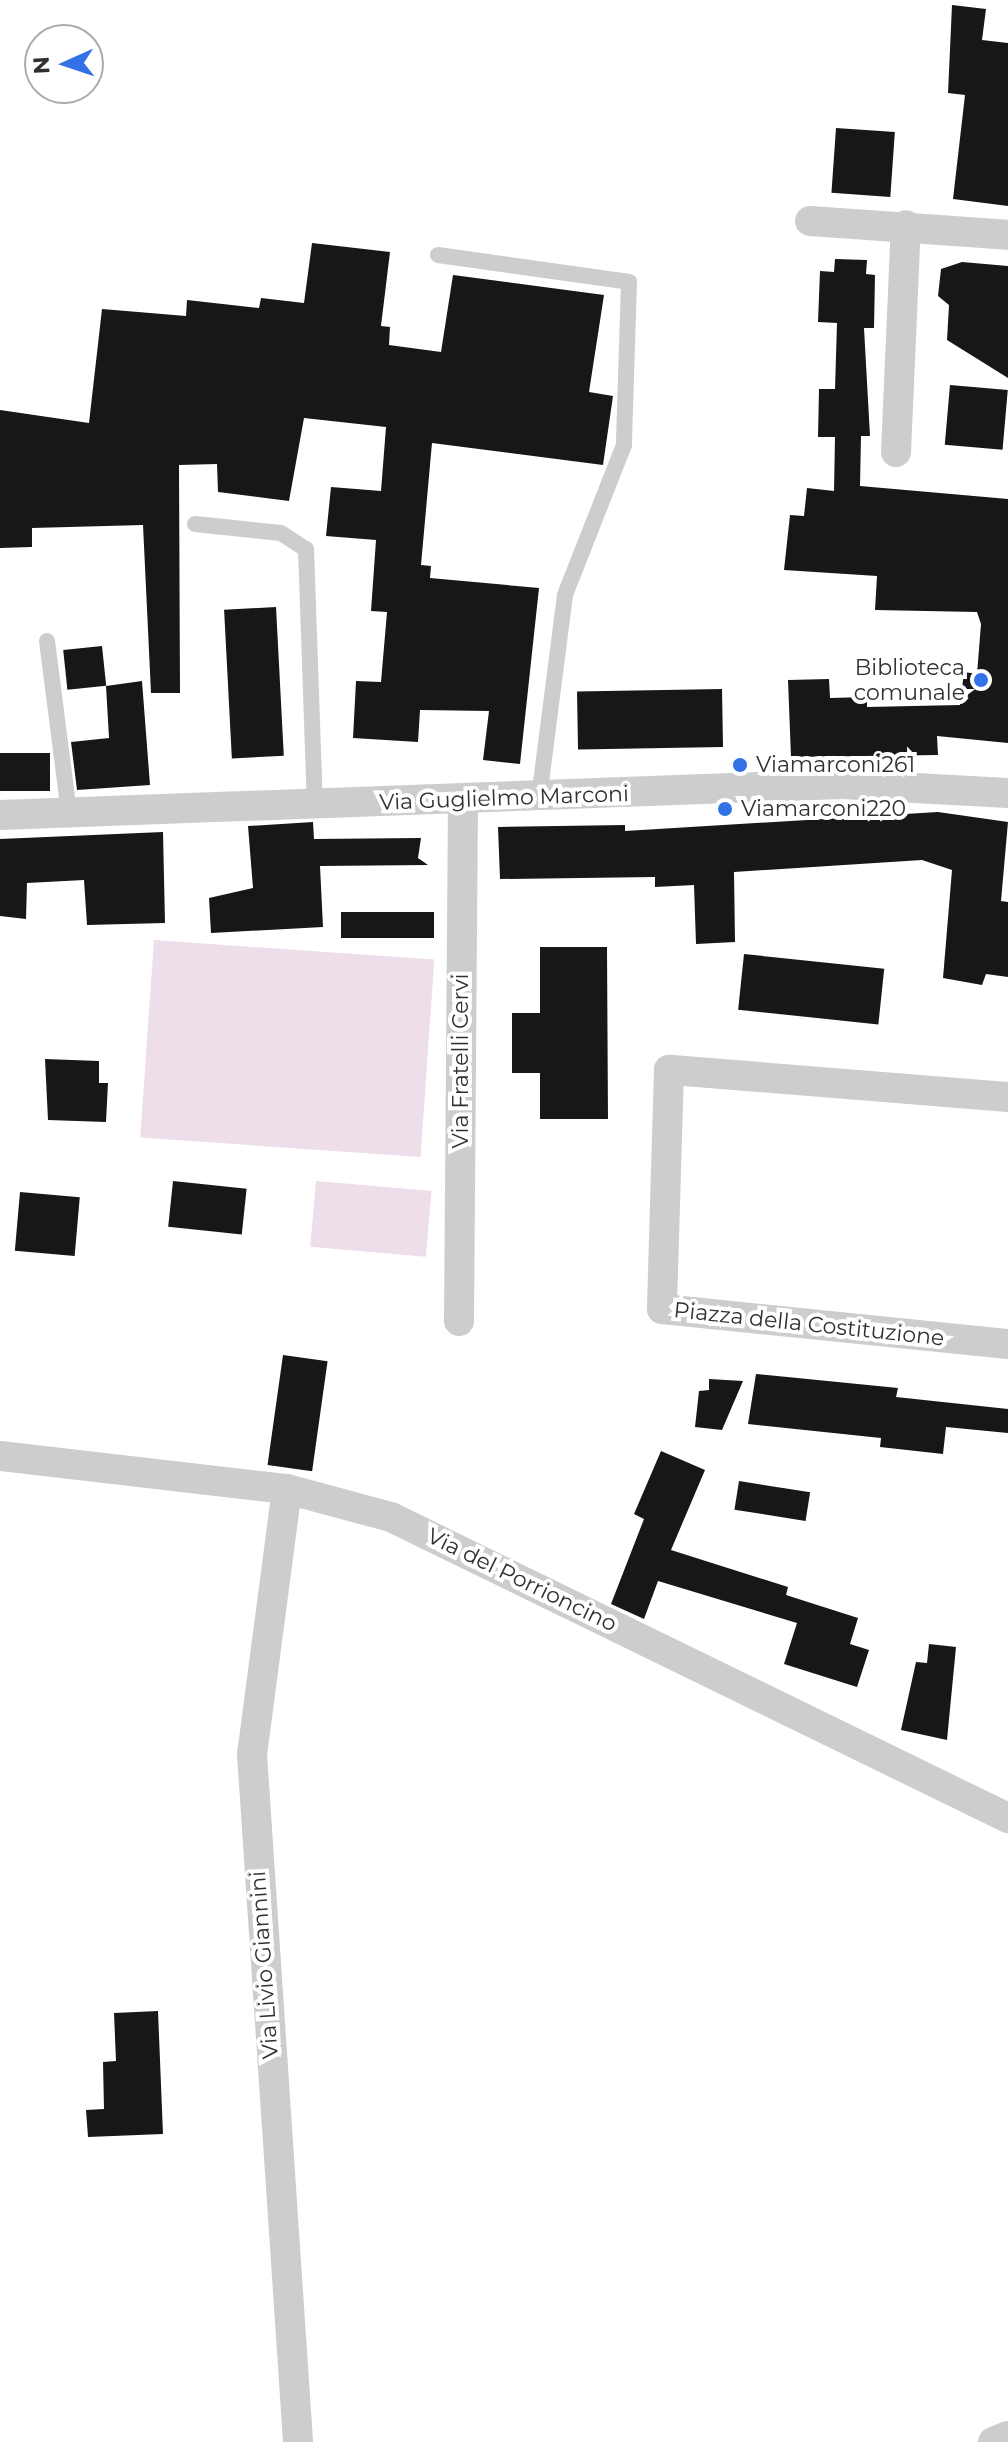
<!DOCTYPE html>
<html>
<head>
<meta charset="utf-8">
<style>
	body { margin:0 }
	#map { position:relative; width:1008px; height:2442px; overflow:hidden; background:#fff; font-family:Montserrat,sans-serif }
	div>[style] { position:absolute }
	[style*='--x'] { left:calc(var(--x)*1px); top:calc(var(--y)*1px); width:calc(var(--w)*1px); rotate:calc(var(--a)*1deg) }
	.green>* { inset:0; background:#eddeea; transform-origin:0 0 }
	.building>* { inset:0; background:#171717; transform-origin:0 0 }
	.lane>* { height:16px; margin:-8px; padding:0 8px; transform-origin:8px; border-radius:8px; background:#cdcdcd }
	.street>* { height:30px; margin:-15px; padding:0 15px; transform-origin:15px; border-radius:15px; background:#cdcdcd }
	.dots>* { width:22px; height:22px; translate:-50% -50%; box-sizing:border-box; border:4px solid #fff; border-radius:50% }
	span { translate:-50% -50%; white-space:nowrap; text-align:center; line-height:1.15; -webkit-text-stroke:8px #fff; paint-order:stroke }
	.poi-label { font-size:22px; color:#303030 }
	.right { translate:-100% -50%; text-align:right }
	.left { translate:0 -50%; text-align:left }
	.street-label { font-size:22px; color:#303030 }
	.north { position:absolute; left:24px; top:24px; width:80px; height:80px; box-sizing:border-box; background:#fff; border:2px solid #acacac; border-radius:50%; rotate:267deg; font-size:22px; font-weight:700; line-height:32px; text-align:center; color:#303030 }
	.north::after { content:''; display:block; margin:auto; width:28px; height:36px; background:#3272e6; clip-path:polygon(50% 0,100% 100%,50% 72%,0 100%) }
</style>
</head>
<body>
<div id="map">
	<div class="green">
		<div style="left:154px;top:940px;width:281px;height:198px;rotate:4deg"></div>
		<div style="left:316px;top:1181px;width:116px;height:66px;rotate:5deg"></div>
	</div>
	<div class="building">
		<div style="clip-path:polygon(952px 5px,986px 9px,982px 40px,1008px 43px,1008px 206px,953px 199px,965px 95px,948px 93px)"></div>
		<div style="left:836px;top:128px;width:59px;height:65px;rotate:4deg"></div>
		<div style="clip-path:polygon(312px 243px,390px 252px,381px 326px,390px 327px,389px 345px,441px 352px,453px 275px,604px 295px,589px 392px,613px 396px,603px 465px,432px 443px,421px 565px,431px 566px,430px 578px,539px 588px,520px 764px,483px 760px,489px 711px,420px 710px,418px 742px,353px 738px,356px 681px,381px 682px,387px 612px,371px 611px,376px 540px,326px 536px,331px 487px,381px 491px,386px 427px,304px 418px,289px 501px,218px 492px,217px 464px,179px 465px,180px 693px,151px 693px,143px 525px,32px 528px,32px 547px,0 548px,0 410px,89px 423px,102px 309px,186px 316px,187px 300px,259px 308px,261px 298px,304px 303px)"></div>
		<div style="clip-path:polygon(835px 259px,867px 260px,866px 274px,875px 275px,874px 328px,864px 328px,870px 436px,861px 436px,860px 486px,1008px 499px,1008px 743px,937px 736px,938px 755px,791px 757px,788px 680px,829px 679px,830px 698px,867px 697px,867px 707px,960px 705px,964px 672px,977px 674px,981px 624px,977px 612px,875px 610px,877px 576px,784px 570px,790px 515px,804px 516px,807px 488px,834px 491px,835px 437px,818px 437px,819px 389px,835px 389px,837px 323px,818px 322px,820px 271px,834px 272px)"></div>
		<div style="clip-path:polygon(962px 262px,1008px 266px,1008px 378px,947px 340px,949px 305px,938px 296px,941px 269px)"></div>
		<div style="left:950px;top:385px;width:58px;height:60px;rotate:5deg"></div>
		<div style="left:276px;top:607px;width:149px;height:52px;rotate:87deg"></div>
		<div style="left:102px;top:646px;width:40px;height:39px;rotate:84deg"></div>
		<div style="clip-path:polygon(142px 681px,150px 785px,77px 790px,71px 742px,109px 738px,106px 686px)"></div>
		<div style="left:722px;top:689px;width:58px;height:145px;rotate:89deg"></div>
		<div style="left:0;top:753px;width:50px;height:38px"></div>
		<div style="clip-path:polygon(938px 812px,1008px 822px,1001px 901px,1008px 902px,1008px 977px,986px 974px,982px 985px,943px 978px,952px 870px,922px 860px,734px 872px,735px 942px,696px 944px,694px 885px,655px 887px,655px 877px,500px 879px,498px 827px,625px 825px,625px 831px)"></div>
		<div style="clip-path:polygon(313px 822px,314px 839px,421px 838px,418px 858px,428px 865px,320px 866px,323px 927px,211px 933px,209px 898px,253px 888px,248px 826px)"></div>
		<div style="clip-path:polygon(163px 832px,165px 923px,87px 925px,84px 880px,27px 883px,26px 919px,0 916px,0 839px)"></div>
		<div style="left:434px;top:912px;width:26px;height:93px;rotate:90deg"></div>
		<div style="clip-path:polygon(540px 947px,607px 947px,608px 1119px,540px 1119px,540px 1073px,512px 1073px,512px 1013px,540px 1013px)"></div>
		<div style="left:744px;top:954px;width:141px;height:56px;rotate:6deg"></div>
		<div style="clip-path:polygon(45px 1059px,99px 1061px,99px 1083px,108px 1083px,106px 1122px,48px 1120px)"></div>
		<div style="left:173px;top:1181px;width:74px;height:46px;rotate:6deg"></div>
		<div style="left:20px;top:1192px;width:60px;height:59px;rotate:5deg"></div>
		<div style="left:283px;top:1355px;width:45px;height:111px;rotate:8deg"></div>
		<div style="clip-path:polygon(756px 1374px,898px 1388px,896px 1397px,1008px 1409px,1008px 1433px,946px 1427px,943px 1454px,880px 1447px,881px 1438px,748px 1424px)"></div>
		<div style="clip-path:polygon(709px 1379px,743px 1381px,722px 1430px,695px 1427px,699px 1391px,709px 1390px)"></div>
		<div style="clip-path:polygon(661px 1451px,705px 1470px,671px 1550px,788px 1587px,786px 1595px,858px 1618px,850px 1644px,869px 1650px,857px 1687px,784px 1664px,797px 1623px,658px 1581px,644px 1619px,611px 1604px,644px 1519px,634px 1514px)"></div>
		<div style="left:739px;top:1481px;width:72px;height:29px;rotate:9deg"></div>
		<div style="clip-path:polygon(929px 1644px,956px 1647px,947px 1740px,901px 1730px,916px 1662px,927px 1663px)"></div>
		<div style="clip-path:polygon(158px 2011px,163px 2134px,88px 2137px,86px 2110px,104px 2109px,103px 2062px,116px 2061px,114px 2013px)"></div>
	</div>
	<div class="lane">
		<div style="--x:438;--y:255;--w:193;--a:8"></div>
		<div style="--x:629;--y:282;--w:163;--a:91.8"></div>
		<div style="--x:624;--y:445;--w:161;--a:111.5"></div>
		<div style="--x:565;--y:595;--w:206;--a:97.3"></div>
		<div style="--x:195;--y:524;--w:86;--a:6"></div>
		<div style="--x:281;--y:533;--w:30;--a:33"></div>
		<div style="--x:306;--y:549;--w:256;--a:88"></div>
		<div style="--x:47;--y:641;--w:172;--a:82.7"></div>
	</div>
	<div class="street">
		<div style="--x:810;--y:221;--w:198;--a:4"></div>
		<div style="--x:896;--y:452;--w:227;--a:-87.5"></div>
		<div style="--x:0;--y:815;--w:843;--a:-2.11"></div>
		<div style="--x:842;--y:784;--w:166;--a:3.1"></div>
		<div style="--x:1008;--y:1097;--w:340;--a:-175.4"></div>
		<div style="--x:669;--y:1070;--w:239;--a:91.7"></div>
		<div style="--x:662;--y:1309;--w:348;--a:5.8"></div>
		<div style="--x:459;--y:1321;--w:520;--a:-89.56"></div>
		<div style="--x:0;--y:1456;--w:289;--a:6.6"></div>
		<div style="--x:287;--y:1489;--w:108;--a:15.1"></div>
		<div style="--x:391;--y:1517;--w:687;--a:26.01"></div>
		<div style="--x:287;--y:1489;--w:267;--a:97.5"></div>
		<div style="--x:252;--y:1754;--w:690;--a:86.17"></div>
		<div style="--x:993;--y:2442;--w:16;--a:-22"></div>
	</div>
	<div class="dots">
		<div style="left:981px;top:680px;background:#3272e6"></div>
		<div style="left:740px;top:765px;background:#3272e6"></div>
		<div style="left:725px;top:809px;background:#3272e6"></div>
	</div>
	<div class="poi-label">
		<span class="right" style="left:965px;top:680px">Biblioteca<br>comunale</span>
		<span class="left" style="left:756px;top:765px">Viamarconi261</span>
		<span class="left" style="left:741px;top:809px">Viamarconi220</span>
	</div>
	<div class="street-label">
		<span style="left:504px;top:798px;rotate:-2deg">Via Guglielmo Marconi</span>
		<span style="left:461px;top:1061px;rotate:-90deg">Via Fratelli Cervi</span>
		<span style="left:809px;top:1324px;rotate:6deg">Piazza della Costituzione</span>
		<span style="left:522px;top:1580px;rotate:26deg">Via del Porrioncino</span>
		<span style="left:264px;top:1965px;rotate:-94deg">Via Livio Giannini</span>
	</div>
	<div class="north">N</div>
</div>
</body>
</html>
